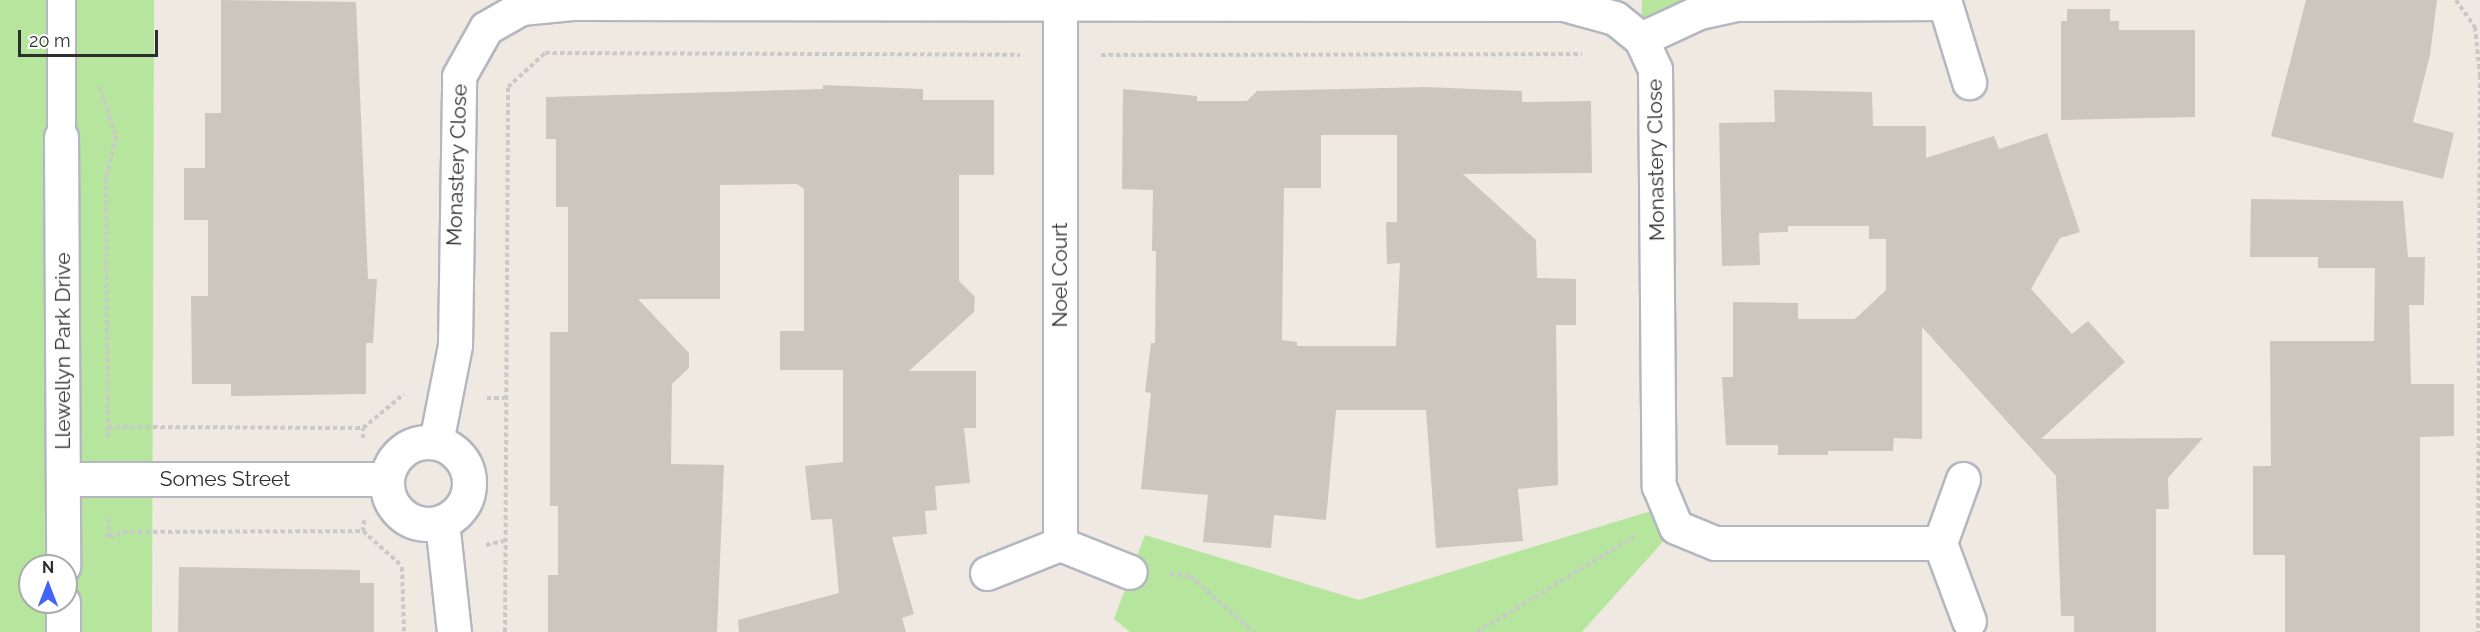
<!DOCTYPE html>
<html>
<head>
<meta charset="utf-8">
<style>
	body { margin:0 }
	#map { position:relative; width:2480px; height:632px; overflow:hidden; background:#efe9e1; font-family:Raleway,sans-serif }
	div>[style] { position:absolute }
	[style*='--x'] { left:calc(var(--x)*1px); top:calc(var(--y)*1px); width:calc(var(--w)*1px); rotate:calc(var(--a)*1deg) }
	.green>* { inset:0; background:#b6e59e }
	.building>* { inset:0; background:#cbc7bf }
	.path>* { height:4px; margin-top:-2px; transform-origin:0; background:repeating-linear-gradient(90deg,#c9c9c9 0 4.5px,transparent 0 7.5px) }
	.roads { filter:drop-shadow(2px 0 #b4b7c1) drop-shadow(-2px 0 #b4b7c1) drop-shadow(0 2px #b4b7c1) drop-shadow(0 -2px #b4b7c1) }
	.service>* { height:27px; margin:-13.5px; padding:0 13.5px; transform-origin:13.5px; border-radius:13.5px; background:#fff }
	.minor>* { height:33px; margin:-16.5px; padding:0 16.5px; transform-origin:16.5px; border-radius:16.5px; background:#fff }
	.minor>.ring { margin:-16.5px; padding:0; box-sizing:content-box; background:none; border:33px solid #fff; border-radius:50% }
	span { translate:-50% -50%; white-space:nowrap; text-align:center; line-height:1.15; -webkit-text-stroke:4.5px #fff; paint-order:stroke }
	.street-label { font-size:21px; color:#2e2e2e }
	.north { position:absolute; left:18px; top:554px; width:60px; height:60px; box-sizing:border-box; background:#fff; border:2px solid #ababab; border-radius:50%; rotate:0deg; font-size:16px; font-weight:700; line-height:24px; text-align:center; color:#2e2e2e }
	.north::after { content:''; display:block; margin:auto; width:21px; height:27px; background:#4264fb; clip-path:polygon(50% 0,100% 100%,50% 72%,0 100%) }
	.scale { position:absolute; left:18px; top:30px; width:140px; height:27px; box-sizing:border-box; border:3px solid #2e2e2e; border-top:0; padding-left:8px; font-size:18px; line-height:21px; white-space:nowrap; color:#2e2e2e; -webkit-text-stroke:4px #fff; paint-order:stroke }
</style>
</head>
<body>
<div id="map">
	<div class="green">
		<div style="clip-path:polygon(evenodd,0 0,154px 0,152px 632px,0 632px,0 0,30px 566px,66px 566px,66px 602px,30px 602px,30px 566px)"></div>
		<div style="clip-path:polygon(1642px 0,1712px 0,1641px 39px)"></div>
		<div style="clip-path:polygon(1664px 507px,1676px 527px,1582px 632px,1130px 632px,1114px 619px,1145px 535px,1359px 600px)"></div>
	</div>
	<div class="building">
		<div style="clip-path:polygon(221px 0,356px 2px,368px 279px,377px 279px,373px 343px,366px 343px,366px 394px,231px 396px,231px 384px,192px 384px,191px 296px,208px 296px,208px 220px,184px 220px,184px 168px,205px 168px,205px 113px,221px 113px)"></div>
		<div style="clip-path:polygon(2306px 0,2437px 0,2430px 55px,2413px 122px,2454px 133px,2443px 179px,2271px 136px)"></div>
		<div style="clip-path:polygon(2067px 9px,2110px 9px,2110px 21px,2119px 21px,2119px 30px,2195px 30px,2195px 117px,2061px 120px,2061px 21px,2067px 21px)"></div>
		<div style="clip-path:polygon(823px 85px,923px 89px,923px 100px,994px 100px,994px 175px,959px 175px,959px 281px,975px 297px,974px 312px,909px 371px,976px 371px,976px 428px,964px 428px,970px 483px,935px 486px,937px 510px,925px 511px,927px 534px,892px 537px,914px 614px,902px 618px,906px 632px,739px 632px,738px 620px,839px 593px,832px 519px,811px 520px,805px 466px,843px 462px,843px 370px,780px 370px,780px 331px,804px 331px,804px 189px,797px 184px,720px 185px,720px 299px,638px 299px,689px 353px,689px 368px,672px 384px,671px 464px,724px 465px,717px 632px,548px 632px,548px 575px,558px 575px,558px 506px,550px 506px,550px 332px,568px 332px,568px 207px,556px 207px,556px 139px,546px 139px,546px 97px,823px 89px)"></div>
		<div style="clip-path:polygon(evenodd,1427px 87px,1522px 91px,1522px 102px,1591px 101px,1592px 173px,1463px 174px,1536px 240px,1537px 278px,1576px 279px,1576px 325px,1556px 325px,1558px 485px,1518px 489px,1523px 541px,1436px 548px,1426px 410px,1336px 410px,1326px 520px,1274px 515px,1271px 548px,1203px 542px,1208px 495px,1141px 489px,1151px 393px,1145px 392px,1151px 343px,1155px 343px,1156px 251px,1152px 251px,1153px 190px,1122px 189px,1123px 89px,1197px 96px,1197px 101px,1247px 101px,1257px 91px,1427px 87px,1321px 135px,1397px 135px,1397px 222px,1386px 222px,1387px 264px,1400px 263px,1396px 346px,1297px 346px,1297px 342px,1282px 340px,1284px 188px,1321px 188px,1321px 135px)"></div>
		<div style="clip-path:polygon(1774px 90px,1872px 92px,1873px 126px,1926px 126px,1926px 158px,1994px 136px,1999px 149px,2047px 133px,2080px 232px,2060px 238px,2031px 289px,2072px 334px,2088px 321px,2125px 362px,2041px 439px,2203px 438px,2168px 478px,2169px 509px,2156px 509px,2156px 632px,2074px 632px,2074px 616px,2061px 616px,2056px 476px,1922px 327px,1922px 439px,1894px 438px,1893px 451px,1828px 451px,1828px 455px,1778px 455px,1778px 445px,1726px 445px,1722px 377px,1733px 377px,1733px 302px,1798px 303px,1798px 319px,1855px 319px,1886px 290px,1886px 239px,1869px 239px,1869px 226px,1788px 226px,1788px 232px,1759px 233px,1760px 265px,1722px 266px,1719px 123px,1775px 122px)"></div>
		<div style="clip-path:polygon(2251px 199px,2403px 201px,2408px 257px,2425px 257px,2424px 305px,2409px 305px,2411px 384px,2454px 384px,2454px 436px,2420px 437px,2420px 632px,2285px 632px,2285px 555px,2253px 555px,2253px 466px,2271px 466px,2270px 341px,2374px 341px,2375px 268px,2318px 268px,2318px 257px,2250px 257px)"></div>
		<div style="clip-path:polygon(179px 567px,360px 570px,360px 583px,374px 583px,374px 632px,178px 632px)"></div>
	</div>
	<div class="path">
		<div style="--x:2456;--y:0;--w:33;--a:55"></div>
		<div style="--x:2475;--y:27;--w:49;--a:84.2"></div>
		<div style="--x:2480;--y:76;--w:556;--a:90.21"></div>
		<div style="--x:1101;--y:55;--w:481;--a:-0.1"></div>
		<div style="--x:100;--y:87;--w:52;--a:71.9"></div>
		<div style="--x:116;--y:136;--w:43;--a:103.4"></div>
		<div style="--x:106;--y:178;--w:261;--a:89.6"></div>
		<div style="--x:487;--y:398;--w:18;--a:0"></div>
		<div style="--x:108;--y:427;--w:255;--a:0.2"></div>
		<div style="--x:363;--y:438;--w:10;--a:-90"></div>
		<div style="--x:363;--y:428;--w:53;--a:-39.7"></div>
		<div style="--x:364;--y:520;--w:11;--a:95"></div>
		<div style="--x:363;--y:531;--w:52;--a:41.9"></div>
		<div style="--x:109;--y:537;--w:15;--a:-20"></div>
		<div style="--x:123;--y:532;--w:240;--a:-0.2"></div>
		<div style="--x:108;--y:538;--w:19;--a:-87"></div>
		<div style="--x:486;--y:545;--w:18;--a:-13"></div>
		<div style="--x:402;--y:567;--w:65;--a:88.2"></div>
		<div style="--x:1170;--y:574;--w:20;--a:6"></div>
		<div style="--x:1190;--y:576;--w:85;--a:41.2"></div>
		<div style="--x:505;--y:632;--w:545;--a:-89.68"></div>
		<div style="--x:508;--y:87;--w:50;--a:-42.6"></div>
		<div style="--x:545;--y:53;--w:475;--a:0.2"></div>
		<div style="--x:1477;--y:632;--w:187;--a:-31.2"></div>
	</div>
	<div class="roads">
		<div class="service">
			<div style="--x:61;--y:0;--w:137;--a:90"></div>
		</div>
		<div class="minor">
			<div style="--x:1944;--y:0;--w:86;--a:73"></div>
			<div style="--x:1060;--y:6;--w:538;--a:90"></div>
			<div style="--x:1641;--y:39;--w:64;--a:-25"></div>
			<div style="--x:1699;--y:12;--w:40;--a:-12"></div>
			<div style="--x:1738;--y:4;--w:206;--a:-0.3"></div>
			<div style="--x:61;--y:137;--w:429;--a:89.7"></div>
			<div class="ring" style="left:387px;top:442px;width:49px;height:49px"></div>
			<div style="--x:436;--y:442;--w:99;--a:-78.9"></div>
			<div style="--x:455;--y:345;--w:269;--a:-89.1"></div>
			<div style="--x:459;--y:76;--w:55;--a:-60.6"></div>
			<div style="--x:486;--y:28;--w:40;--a:-29.7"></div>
			<div style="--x:521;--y:8;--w:51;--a:-5.6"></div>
			<div style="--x:572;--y:3;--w:992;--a:0.06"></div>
			<div style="--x:1564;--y:4;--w:53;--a:15.4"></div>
			<div style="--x:1615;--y:18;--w:33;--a:39"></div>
			<div style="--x:1641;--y:39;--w:33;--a:65"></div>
			<div style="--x:1655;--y:69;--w:417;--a:89.5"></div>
			<div style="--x:1659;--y:486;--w:44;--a:67.5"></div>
			<div style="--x:1676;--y:527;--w:42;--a:22.3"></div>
			<div style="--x:1715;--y:543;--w:225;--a:0"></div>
			<div style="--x:63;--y:479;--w:323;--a:0"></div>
			<div style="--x:1963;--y:479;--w:68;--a:109.8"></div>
			<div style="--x:1940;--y:543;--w:83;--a:69.6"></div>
			<div style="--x:442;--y:522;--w:111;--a:83.8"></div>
			<div style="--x:987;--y:573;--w:79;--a:-21.7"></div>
			<div style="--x:1060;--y:544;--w:75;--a:21.8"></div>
			<div style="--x:63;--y:632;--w:30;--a:-90"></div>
		</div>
	</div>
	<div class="street-label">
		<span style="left:1656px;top:160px;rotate:-91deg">Monastery Close</span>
		<span style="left:457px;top:165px;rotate:-88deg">Monastery Close</span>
		<span style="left:1060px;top:275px;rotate:-90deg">Noel Court</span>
		<span style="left:63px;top:351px;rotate:-90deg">Llewellyn Park Drive</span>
		<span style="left:225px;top:479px">Somes Street</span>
	</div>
	<div class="north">N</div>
	<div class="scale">20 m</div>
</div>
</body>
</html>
